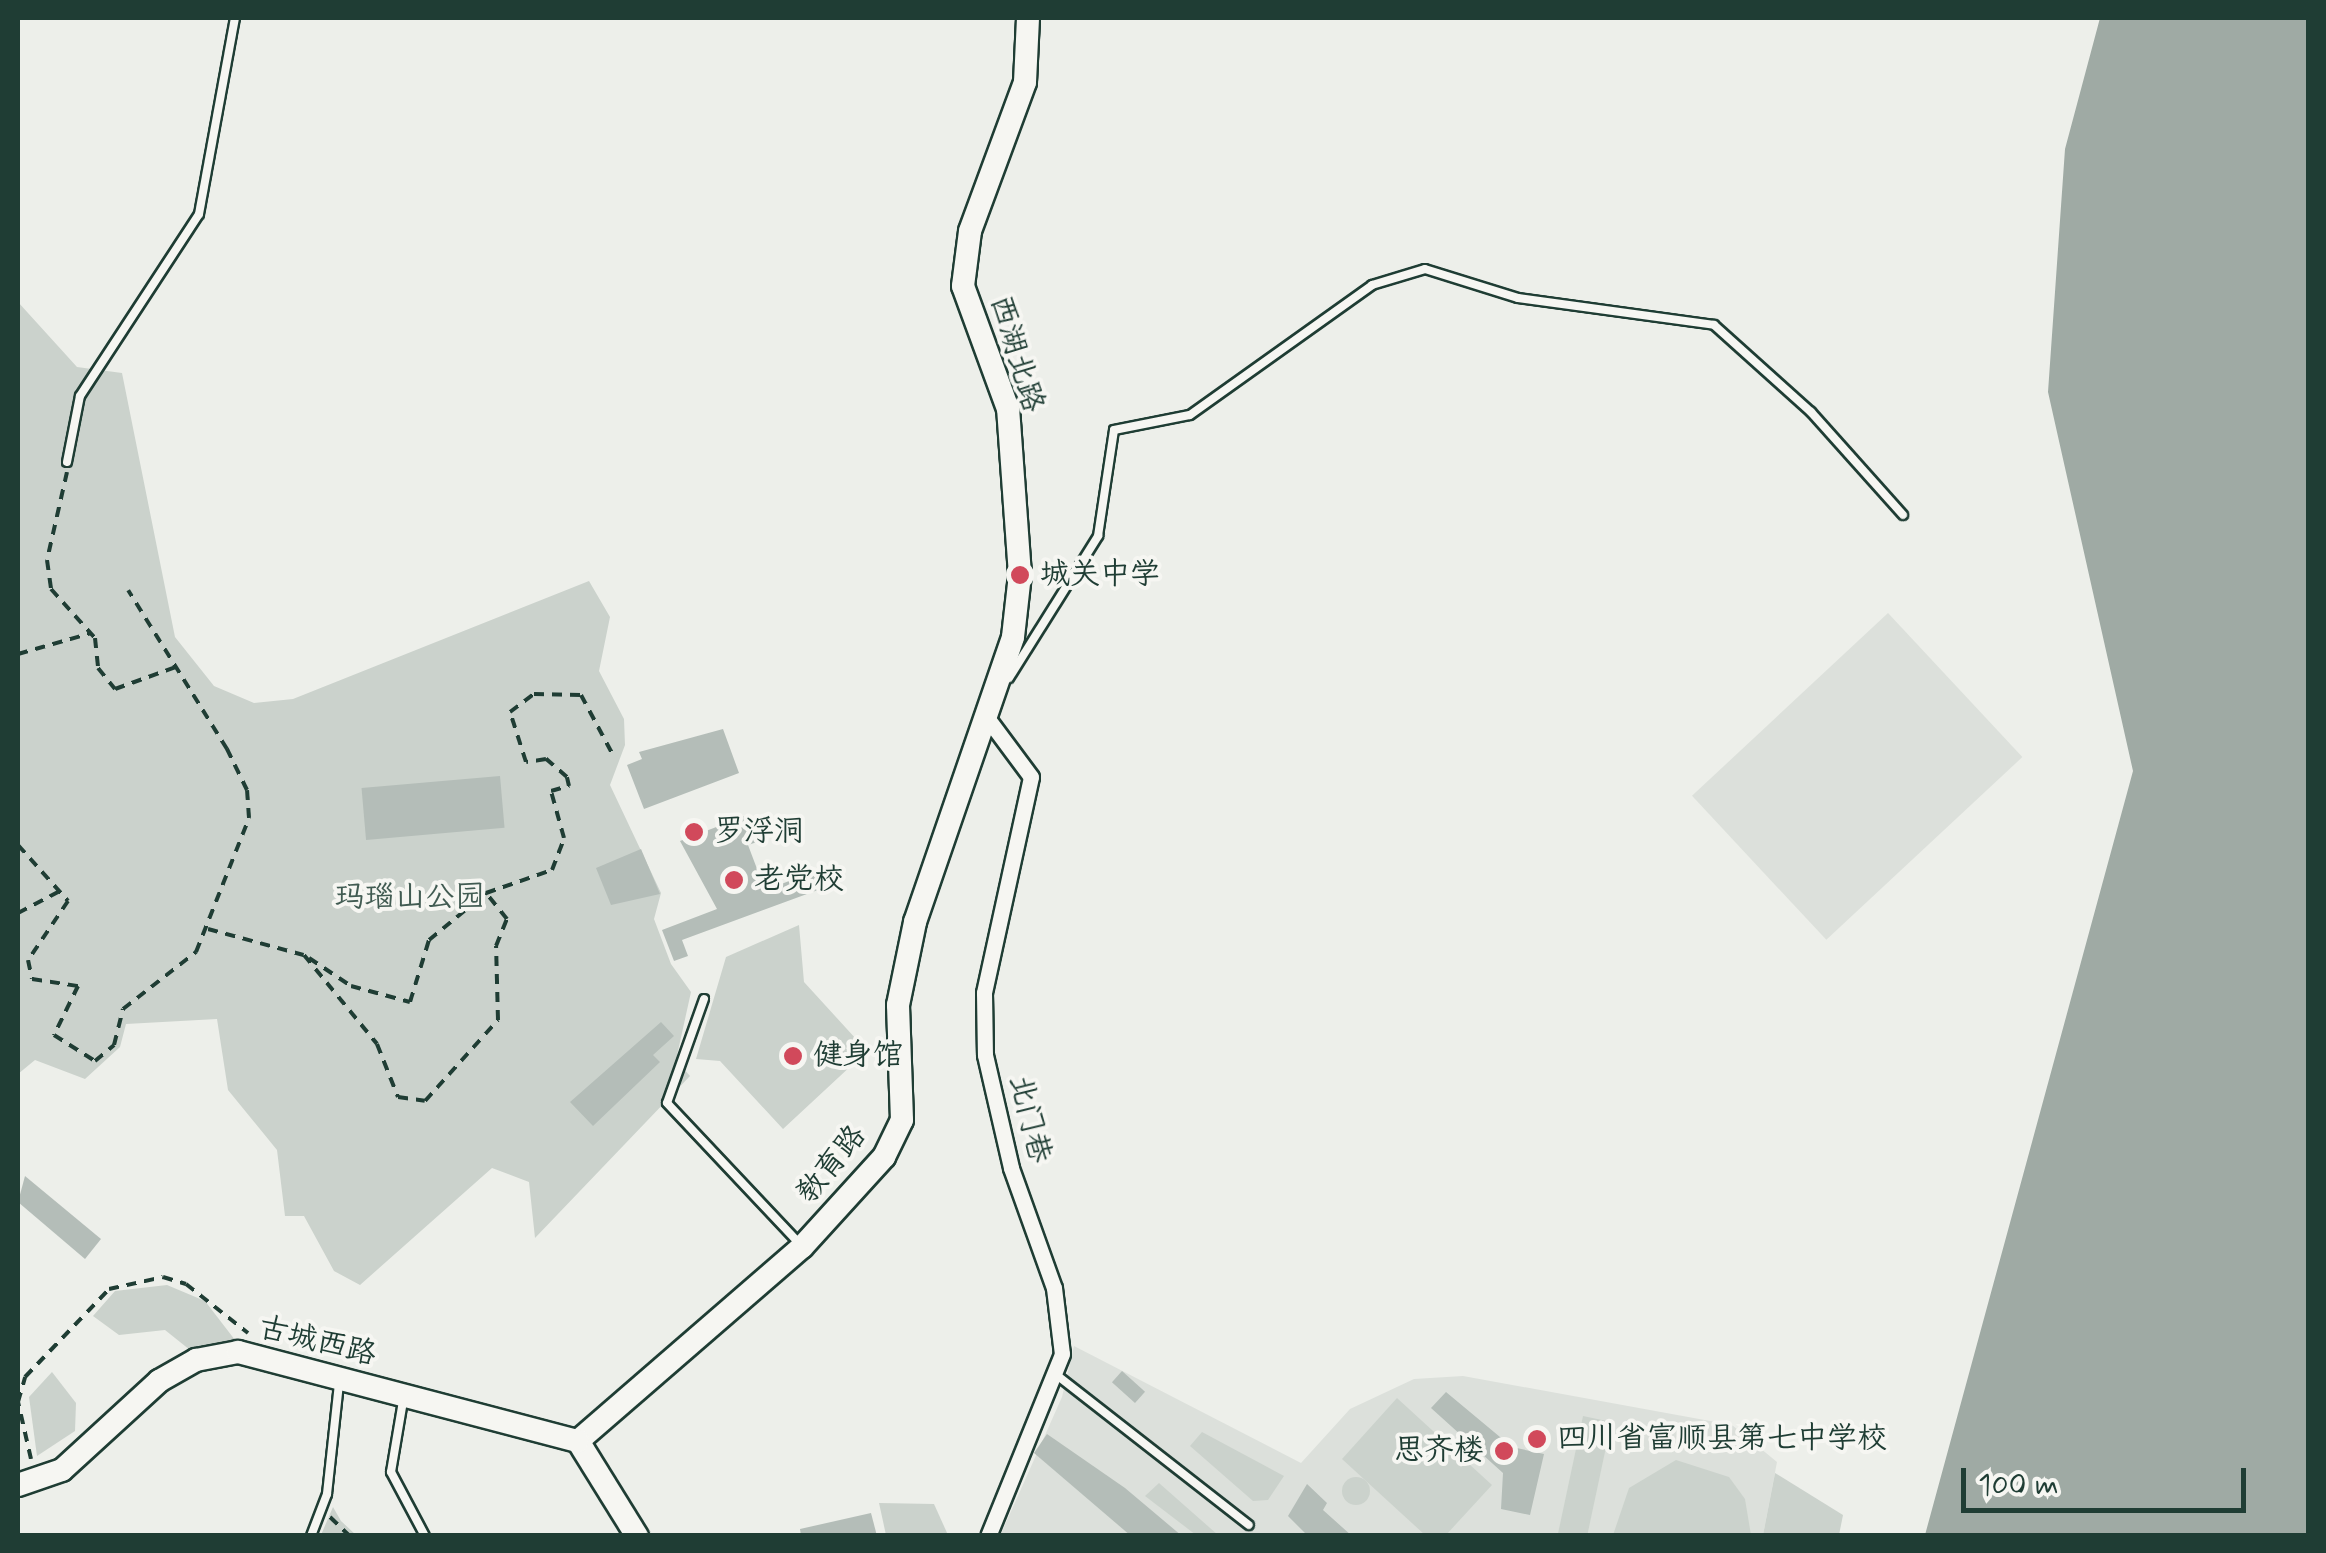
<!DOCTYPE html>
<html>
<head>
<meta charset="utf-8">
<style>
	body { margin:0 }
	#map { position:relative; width:2326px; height:1553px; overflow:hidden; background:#edefea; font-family:Mynerve,"LXGW WenKai TC",sans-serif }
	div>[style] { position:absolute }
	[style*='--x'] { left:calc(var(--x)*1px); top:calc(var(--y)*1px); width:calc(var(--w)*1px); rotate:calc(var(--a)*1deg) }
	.built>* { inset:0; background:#dce0db; transform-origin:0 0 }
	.green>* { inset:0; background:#cbd2cc; transform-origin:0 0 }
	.round { border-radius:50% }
	.water>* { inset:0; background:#9faaa4 }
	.building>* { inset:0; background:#b4bdb8; transform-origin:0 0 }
	.path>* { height:4px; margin-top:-2px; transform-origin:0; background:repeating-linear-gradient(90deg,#1f3d34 0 10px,transparent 0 18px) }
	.roads { filter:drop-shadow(2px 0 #1f3d34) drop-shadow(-2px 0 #1f3d34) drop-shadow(0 2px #1f3d34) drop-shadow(0 -2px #1f3d34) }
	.lane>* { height:8px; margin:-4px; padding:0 4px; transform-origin:4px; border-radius:4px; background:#f6f6f2 }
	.street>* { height:15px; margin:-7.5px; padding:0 7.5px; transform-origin:7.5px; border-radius:7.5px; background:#f6f6f2 }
	.secondary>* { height:22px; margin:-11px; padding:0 11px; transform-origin:11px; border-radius:11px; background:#f6f6f2 }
	.dots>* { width:28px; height:28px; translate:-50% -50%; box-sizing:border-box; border:5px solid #f6f6f2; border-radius:50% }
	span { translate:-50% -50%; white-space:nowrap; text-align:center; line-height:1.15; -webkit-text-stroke:8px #f6f6f2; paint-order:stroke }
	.street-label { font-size:30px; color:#1f3d34 }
	.poi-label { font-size:30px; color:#1f3d34 }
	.left { translate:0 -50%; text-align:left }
	.right { translate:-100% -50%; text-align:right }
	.park-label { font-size:30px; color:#415b52 }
	.frame { position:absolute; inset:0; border:20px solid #1f3d34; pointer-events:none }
	.scale { position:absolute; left:1961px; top:1468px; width:285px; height:45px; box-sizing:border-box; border:5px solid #1f3d34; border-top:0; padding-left:12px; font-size:30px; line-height:35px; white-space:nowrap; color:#1f3d34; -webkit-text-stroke:8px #f6f6f2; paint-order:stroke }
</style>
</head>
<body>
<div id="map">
	<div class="built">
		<div style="left:1888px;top:613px;width:197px;height:268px;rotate:47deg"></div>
		<div style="clip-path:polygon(1074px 1346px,1301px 1463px,1350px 1409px,1414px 1379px,1463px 1376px,1732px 1425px,1777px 1462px,1763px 1535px,1000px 1536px,1062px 1397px)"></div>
	</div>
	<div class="green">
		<div style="clip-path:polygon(18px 302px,77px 367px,122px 373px,175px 637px,214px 686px,254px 703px,293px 699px,589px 581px,610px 617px,599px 671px,624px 719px,625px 745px,610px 785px,661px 893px,654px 919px,671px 964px,691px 992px,676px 1060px,690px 1076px,535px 1238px,529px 1182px,492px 1168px,360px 1285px,334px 1271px,304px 1216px,285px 1216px,277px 1150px,228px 1090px,217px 1019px,126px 1024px,120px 1047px,85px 1079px,35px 1060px,18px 1074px)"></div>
		<div style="clip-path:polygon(799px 925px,804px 982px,867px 1051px,783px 1129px,720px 1061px,696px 1059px,726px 957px)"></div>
		<div style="clip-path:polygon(167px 1285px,205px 1301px,235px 1340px,190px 1350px,165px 1330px,119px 1335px,93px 1316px,115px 1291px)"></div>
		<div style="clip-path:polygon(52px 1372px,76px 1403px,75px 1431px,37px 1456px,29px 1397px)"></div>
		<div style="clip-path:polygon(1397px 1398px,1492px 1485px,1446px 1535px,1425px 1535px,1342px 1459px)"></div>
		<div style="left:1583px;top:1416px;width:29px;height:121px;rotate:12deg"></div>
		<div style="clip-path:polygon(1202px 1432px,1284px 1476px,1268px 1500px,1253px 1501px,1190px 1446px)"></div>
		<div style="clip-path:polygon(1676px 1460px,1729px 1477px,1745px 1499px,1751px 1535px,1613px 1535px,1629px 1488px)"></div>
		<div style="clip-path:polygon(1775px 1473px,1843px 1515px,1839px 1535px,1763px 1535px)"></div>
		<div class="round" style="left:1342px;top:1477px;width:28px;height:28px"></div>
		<div style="clip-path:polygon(1159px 1483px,1218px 1535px,1196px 1535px,1145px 1496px)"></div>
		<div style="clip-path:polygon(879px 1503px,934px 1504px,948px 1535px,886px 1535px)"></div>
		<div style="clip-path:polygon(333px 1507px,341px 1521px,356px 1535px,321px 1535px)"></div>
	</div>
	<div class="water">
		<div style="clip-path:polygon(2100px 18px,2308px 18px,2308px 1535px,1925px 1535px,2133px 771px,2048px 392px,2065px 149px)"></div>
	</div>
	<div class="building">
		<div style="clip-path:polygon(723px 729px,739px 773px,644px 809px,627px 765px,642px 759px,639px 752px)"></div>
		<div style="left:500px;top:776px;width:52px;height:139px;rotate:85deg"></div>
		<div style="clip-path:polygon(750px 814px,760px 841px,748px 845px,765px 890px,819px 870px,826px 887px,682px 940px,688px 956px,674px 961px,662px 930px,717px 909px,680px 841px)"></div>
		<div style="clip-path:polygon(641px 849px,660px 894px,611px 905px,596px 868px)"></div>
		<div style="clip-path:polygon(661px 1022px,674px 1036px,653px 1055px,660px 1062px,593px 1126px,570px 1102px)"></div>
		<div style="clip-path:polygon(25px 1176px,101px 1239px,85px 1259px,18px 1202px)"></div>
		<div style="left:1122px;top:1371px;width:31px;height:15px;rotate:42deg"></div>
		<div style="clip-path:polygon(1446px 1392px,1512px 1447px,1544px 1454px,1530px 1515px,1501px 1509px,1503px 1473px,1431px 1408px)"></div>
		<div style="clip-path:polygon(1047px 1434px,1125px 1488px,1182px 1536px,1131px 1536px,1034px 1453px)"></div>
		<div style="clip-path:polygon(1307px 1484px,1327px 1503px,1323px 1510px,1352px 1536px,1308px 1536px,1288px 1516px)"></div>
		<div style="clip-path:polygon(871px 1513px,877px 1536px,801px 1536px,800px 1529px)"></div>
	</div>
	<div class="path">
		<div style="--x:67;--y:472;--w:90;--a:102.8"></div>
		<div style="--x:47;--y:560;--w:29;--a:82"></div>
		<div style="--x:51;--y:589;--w:66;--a:48.1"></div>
		<div style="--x:95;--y:638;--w:30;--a:84"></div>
		<div style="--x:98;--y:668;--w:27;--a:51"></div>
		<div style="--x:115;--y:689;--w:65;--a:-19.8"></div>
		<div style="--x:18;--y:654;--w:76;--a:-16"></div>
		<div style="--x:18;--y:845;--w:75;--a:48.2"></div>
		<div style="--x:68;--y:901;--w:71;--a:124.1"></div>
		<div style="--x:28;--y:960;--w:19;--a:78"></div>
		<div style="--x:32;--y:979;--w:47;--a:8.7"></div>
		<div style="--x:78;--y:986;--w:55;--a:116.1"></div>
		<div style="--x:54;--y:1035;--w:49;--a:32.4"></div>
		<div style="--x:95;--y:1061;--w:25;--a:-40"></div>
		<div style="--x:114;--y:1045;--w:37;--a:-76"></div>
		<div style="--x:123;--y:1009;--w:93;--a:-38"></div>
		<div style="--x:196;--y:952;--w:144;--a:-68.4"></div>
		<div style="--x:249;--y:818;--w:28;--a:-94"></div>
		<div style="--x:247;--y:790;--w:46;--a:-116"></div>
		<div style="--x:227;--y:749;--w:187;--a:-121.9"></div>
		<div style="--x:18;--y:913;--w:50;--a:-27.6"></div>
		<div style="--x:208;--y:929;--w:99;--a:15.2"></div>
		<div style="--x:304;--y:955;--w:115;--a:50.6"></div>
		<div style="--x:377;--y:1044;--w:57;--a:68.4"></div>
		<div style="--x:398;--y:1097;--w:27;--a:8"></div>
		<div style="--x:425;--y:1101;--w:109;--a:-48"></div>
		<div style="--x:498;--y:1020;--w:74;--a:-91.5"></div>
		<div style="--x:496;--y:946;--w:29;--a:-68"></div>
		<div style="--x:507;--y:919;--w:33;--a:-129"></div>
		<div style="--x:486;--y:893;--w:70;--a:-19.2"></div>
		<div style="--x:552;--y:870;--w:34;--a:-69"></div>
		<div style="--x:564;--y:838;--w:49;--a:-105.5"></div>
		<div style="--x:551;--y:791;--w:19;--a:-16"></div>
		<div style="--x:569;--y:786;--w:9;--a:-103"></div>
		<div style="--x:567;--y:777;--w:28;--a:-139"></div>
		<div style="--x:546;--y:759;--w:20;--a:171"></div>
		<div style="--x:526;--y:762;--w:52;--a:-107.7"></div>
		<div style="--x:510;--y:712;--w:30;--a:-37"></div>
		<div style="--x:534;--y:694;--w:47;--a:1.2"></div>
		<div style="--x:581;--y:695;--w:68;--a:61.9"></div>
		<div style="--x:309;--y:958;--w:50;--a:33.7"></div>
		<div style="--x:351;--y:986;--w:61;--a:15.2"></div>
		<div style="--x:410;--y:1002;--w:65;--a:-73"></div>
		<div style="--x:429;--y:940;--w:74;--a:-39.5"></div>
		<div style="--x:31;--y:1459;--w:58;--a:-102.8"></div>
		<div style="--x:18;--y:1402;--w:26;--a:-74"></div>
		<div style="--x:25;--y:1377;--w:122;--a:-46.3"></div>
		<div style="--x:109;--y:1289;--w:55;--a:-12.5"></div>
		<div style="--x:163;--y:1277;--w:24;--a:17"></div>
		<div style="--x:186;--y:1284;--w:79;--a:38.3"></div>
		<div style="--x:330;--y:1517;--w:28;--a:44"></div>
	</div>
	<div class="roads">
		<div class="lane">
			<div style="--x:67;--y:462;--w:67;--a:-78.9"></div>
			<div style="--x:80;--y:396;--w:217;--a:-56.8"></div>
			<div style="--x:199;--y:214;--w:199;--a:-79.6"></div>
			<div style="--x:1009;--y:678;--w:168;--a:-57.9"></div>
			<div style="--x:1098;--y:536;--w:107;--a:-81.4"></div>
			<div style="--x:1114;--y:430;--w:77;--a:-11.2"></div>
			<div style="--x:1190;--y:415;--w:224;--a:-35.5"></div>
			<div style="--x:1372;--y:285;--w:55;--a:-16.8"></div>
			<div style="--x:1425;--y:269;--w:97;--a:17.3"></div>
			<div style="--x:1518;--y:298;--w:198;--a:7.8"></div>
			<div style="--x:1714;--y:325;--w:130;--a:41.9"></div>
			<div style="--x:1811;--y:412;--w:138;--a:48.2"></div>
			<div style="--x:704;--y:999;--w:110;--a:109.6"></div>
			<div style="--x:667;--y:1103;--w:192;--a:46.7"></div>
			<div style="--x:1058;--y:1376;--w:242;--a:38"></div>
			<div style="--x:403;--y:1401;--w:72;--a:99.6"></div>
			<div style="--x:391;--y:1472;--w:72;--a:62"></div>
			<div style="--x:311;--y:1536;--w:45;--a:-69.1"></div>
			<div style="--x:327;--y:1494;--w:111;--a:-83.8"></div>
		</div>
		<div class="street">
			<div style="--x:985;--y:715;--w:77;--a:53.4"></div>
			<div style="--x:1031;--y:777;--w:221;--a:102.3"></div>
			<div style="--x:984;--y:993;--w:62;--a:89.1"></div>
			<div style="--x:985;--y:1055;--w:116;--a:77"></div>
			<div style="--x:1011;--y:1168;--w:127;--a:70.3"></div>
			<div style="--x:1054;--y:1288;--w:66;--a:83.1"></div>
			<div style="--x:1062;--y:1354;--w:196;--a:112.1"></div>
		</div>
		<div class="secondary">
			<div style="--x:578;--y:1441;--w:296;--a:-40.9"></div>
			<div style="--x:802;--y:1247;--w:122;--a:-47.7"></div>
			<div style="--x:884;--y:1157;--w:41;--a:-64.1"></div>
			<div style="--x:902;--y:1120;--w:115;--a:-92"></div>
			<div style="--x:898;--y:1005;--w:85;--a:-78.4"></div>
			<div style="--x:915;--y:922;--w:301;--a:-71"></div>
			<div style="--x:1013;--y:637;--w:62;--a:-83.6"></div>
			<div style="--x:1020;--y:575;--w:166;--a:-94.1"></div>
			<div style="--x:1008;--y:409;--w:131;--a:-110.1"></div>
			<div style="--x:963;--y:286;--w:55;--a:-82.7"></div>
			<div style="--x:970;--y:231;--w:159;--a:-69.7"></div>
			<div style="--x:1025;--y:82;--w:64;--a:-87.3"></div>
			<div style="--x:578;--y:1441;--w:112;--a:58.2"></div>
			<div style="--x:18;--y:1485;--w:46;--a:-18.8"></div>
			<div style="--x:62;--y:1470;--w:132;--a:-42.5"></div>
			<div style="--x:159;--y:1381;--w:43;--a:-29.6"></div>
			<div style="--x:196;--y:1360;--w:43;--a:-10.8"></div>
			<div style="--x:238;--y:1352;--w:351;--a:14.7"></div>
		</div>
	</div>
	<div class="dots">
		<div style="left:1020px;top:575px;background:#d1495b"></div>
		<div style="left:694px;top:832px;background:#d1495b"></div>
		<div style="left:734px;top:880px;background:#d1495b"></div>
		<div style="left:793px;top:1056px;background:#d1495b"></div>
		<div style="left:1537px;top:1439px;background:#d1495b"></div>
		<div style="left:1504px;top:1451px;background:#d1495b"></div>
	</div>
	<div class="street-label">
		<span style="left:1016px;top:354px;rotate:73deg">西湖北路</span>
		<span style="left:1029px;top:1119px;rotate:76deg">北门巷</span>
		<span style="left:832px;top:1165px;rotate:-51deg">教育路</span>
		<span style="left:317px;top:1342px;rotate:14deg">古城西路</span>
	</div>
	<div class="poi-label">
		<span class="left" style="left:1040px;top:575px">城关中学</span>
		<span class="left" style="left:714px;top:832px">罗浮洞</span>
		<span class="left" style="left:754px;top:880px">老党校</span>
		<span class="left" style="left:813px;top:1056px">健身馆</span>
		<span class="left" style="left:1557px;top:1439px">四川省富顺县第七中学校</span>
		<span class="right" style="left:1484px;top:1451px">思齐楼</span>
	</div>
	<div class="park-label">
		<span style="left:410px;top:898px">玛瑙山公园</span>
	</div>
	<div class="frame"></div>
	<div class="scale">100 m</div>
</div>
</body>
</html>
